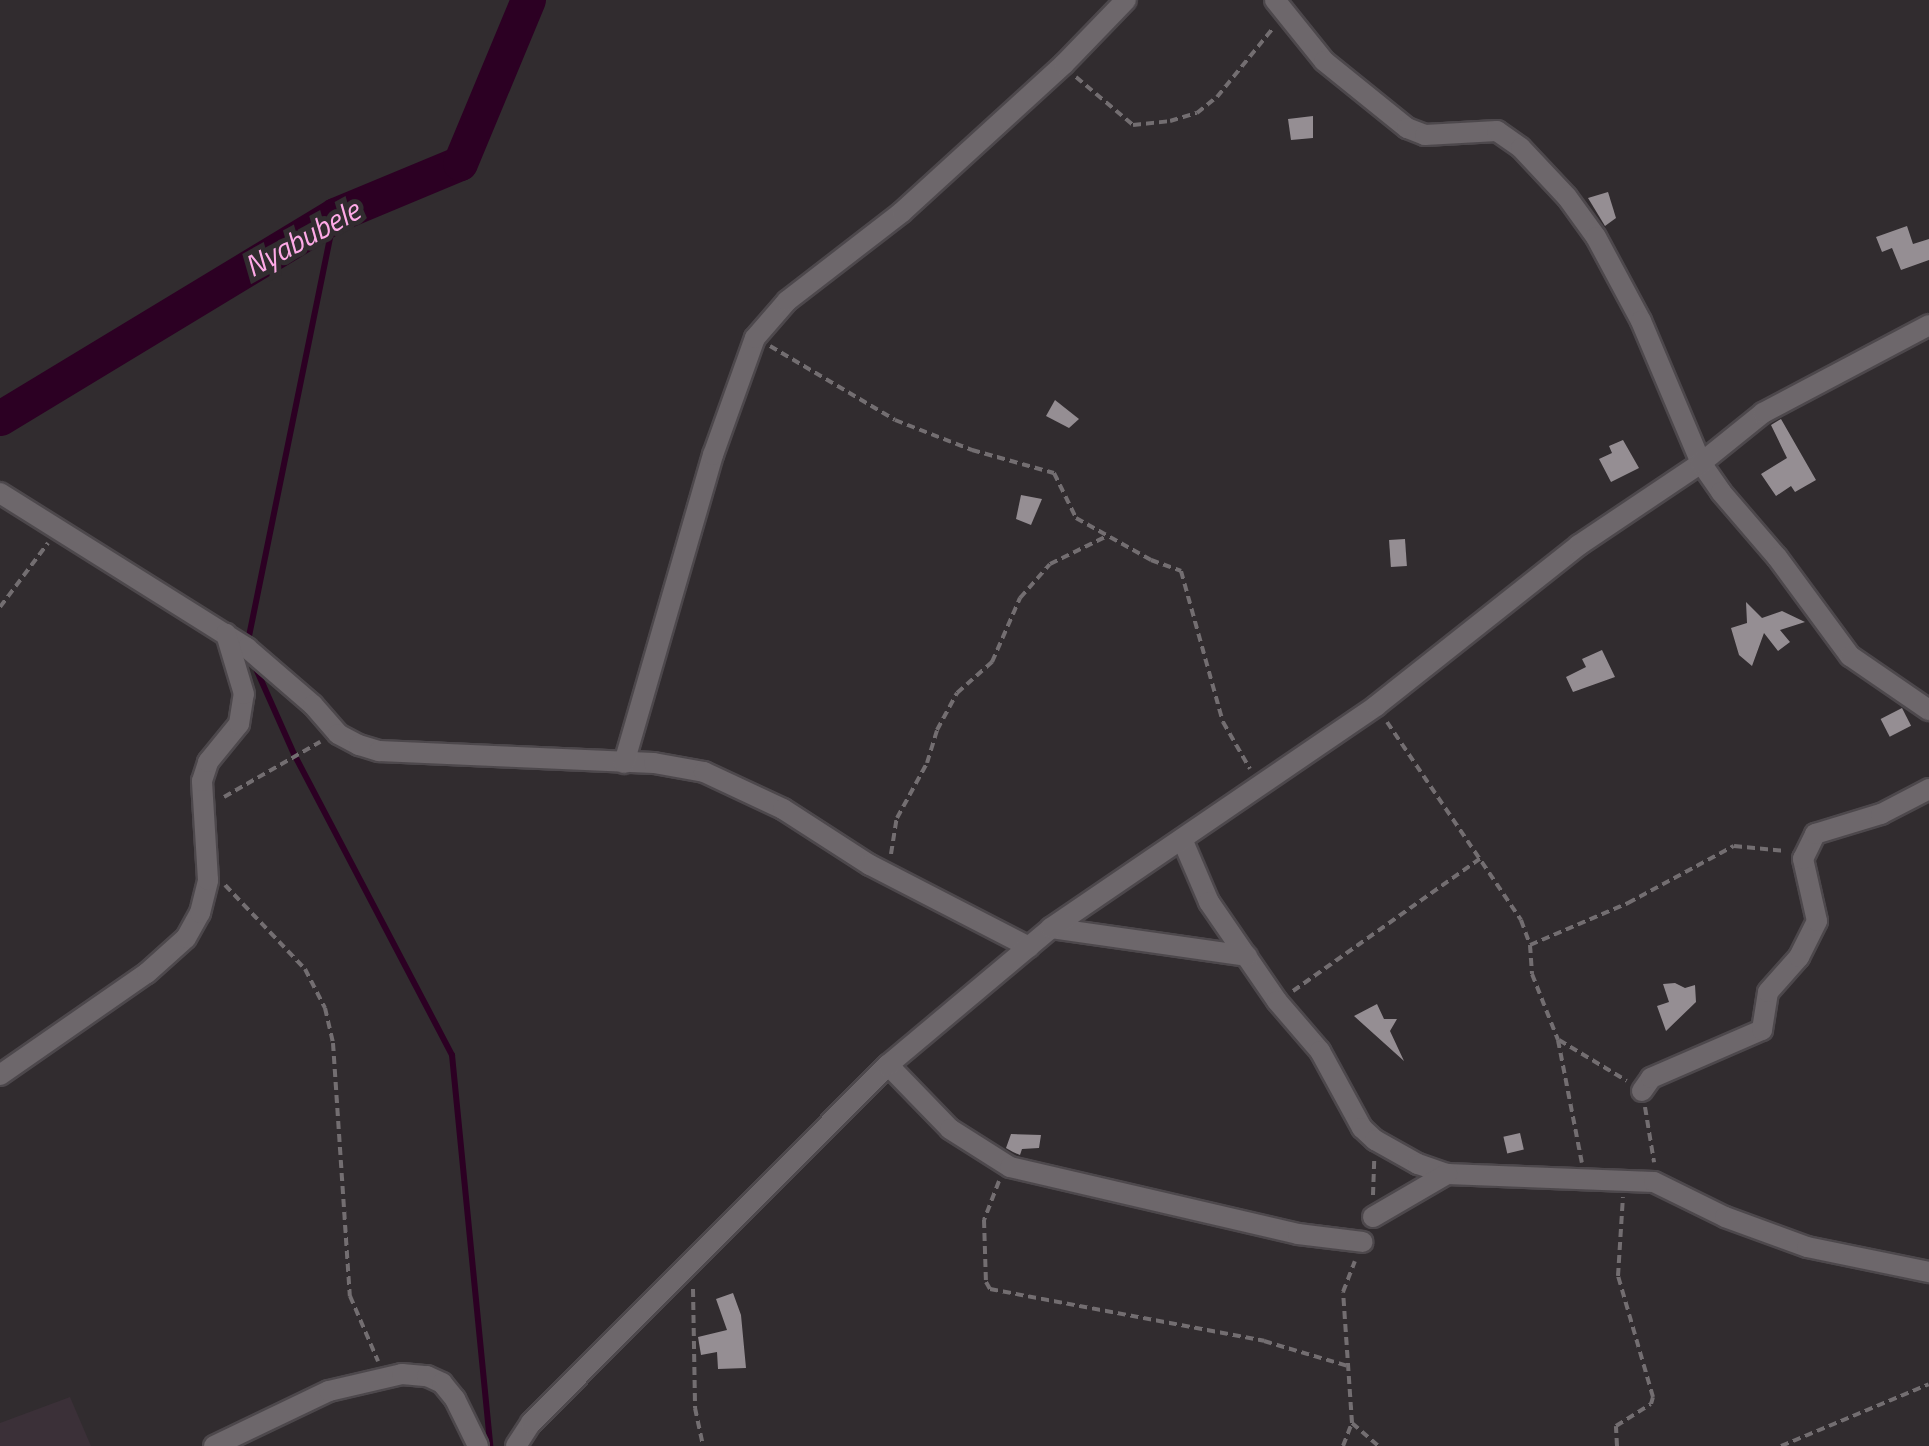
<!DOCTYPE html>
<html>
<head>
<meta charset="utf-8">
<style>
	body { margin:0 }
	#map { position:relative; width:1929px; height:1446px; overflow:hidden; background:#312c2f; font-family:"Titillium Web",sans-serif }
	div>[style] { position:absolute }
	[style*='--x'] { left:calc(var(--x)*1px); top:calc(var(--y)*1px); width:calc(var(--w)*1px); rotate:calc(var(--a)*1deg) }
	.built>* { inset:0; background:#3b3038 }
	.stream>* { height:6px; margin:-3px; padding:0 3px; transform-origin:3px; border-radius:3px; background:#2c0023 }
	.river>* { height:35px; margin:-17.5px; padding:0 17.5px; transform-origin:17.5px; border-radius:17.5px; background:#2c0023 }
	.building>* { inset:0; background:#958e93; transform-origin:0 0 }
	.path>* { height:4px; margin-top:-2px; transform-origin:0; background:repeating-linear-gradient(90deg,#736e71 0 8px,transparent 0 13px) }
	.roads { filter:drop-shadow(2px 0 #4d484c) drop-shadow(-2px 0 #4d484c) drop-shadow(0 2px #4d484c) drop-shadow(0 -2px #4d484c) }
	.minor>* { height:20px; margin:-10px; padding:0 10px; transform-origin:10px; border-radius:10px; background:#6d676b }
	span { translate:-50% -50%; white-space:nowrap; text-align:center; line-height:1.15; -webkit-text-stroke:10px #312c2f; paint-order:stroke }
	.water-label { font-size:30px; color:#feaae7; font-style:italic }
</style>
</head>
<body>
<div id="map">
	<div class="built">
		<div style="clip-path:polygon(70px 1397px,91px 1446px,0 1446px,0 1423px)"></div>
	</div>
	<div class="stream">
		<div style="--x:247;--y:646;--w:440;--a:-78.5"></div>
		<div style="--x:253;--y:662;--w:101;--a:66"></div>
		<div style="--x:294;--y:754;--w:340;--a:62.3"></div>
		<div style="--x:452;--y:1055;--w:393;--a:84.4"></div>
	</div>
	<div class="river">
		<div style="--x:0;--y:418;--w:392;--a:-31.2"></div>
		<div style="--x:335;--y:215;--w:135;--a:-22.6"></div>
		<div style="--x:460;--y:163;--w:177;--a:-67.4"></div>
	</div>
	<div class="building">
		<div style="clip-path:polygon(1313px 116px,1313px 138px,1291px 140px,1288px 119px)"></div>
		<div style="clip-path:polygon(1608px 192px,1616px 218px,1605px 226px,1588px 198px)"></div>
		<div style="clip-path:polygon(1907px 226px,1913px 244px,1929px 239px,1929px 260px,1901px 270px,1892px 248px,1882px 252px,1876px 237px)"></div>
		<div style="clip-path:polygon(1055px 400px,1079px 419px,1069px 428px,1046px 416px)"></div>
		<div style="clip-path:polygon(1781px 419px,1816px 480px,1795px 492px,1791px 486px,1776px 496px,1761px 474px,1787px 458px,1771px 425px)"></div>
		<div style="clip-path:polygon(1623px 440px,1639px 468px,1611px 482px,1599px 459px,1612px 453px,1609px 446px)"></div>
		<div style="clip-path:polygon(1021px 495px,1042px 499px,1031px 525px,1016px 519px)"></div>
		<div style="left:1405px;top:539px;width:27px;height:16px;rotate:86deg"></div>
		<div style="clip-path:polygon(1746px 602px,1762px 618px,1782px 611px,1805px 622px,1780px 630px,1790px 642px,1778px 651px,1764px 633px,1752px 666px,1739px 655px,1731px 628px,1747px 623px)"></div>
		<div style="clip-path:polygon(1602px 650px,1615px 677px,1573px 692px,1566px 677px,1586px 667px,1582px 659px)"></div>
		<div style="left:1902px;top:708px;width:20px;height:24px;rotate:63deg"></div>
		<div style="clip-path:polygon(1675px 983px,1685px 988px,1695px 985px,1696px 1002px,1666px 1031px,1657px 1006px,1669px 1002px,1663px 984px)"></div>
		<div style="clip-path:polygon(1377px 1004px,1384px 1019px,1397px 1019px,1390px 1031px,1404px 1061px,1354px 1016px)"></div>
		<div style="left:1520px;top:1133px;width:17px;height:17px;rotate:77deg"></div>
		<div style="clip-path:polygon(1011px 1134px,1041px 1135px,1039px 1148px,1022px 1149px,1020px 1155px,1013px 1152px,1006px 1148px)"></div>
		<div style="clip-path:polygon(733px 1293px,741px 1315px,746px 1368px,718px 1369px,717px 1352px,701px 1355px,698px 1337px,727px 1330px,716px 1299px)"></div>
	</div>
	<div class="path">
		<div style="--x:1076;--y:77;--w:75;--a:40.1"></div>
		<div style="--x:1133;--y:125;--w:37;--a:-6"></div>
		<div style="--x:1170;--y:121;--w:28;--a:-17"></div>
		<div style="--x:1197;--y:113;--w:26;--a:-39"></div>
		<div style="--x:1217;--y:97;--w:89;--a:-50.9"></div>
		<div style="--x:770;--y:346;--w:145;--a:30.6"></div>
		<div style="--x:895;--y:420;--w:83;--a:21.3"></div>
		<div style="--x:972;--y:450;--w:85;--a:15.7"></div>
		<div style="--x:1054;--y:473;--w:50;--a:63.9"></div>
		<div style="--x:1076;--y:518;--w:86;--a:29.2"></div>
		<div style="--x:1151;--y:560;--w:32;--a:20"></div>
		<div style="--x:1181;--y:571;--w:157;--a:74.5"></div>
		<div style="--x:1223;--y:722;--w:54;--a:60.1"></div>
		<div style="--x:0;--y:607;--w:80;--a:-53.1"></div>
		<div style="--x:1387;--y:722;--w:239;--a:55.9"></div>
		<div style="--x:1521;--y:920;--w:27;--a:70"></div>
		<div style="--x:1530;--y:945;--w:29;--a:86"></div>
		<div style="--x:1532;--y:974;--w:71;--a:68.5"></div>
		<div style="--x:1558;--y:1040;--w:125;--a:79"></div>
		<div style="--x:224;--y:797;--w:111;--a:-29.8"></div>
		<div style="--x:891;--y:854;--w:36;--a:-81"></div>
		<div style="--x:897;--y:818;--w:63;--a:-61.4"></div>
		<div style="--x:927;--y:763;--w:34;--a:-73"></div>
		<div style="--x:937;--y:730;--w:42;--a:-61.6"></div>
		<div style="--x:957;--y:693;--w:47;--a:-41.5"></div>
		<div style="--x:992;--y:662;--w:70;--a:-66.4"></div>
		<div style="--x:1020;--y:598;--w:45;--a:-48.6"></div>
		<div style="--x:1050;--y:564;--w:61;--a:-26.1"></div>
		<div style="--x:225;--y:885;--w:116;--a:46.4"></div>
		<div style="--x:305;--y:969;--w:44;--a:62.9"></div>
		<div style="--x:325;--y:1008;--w:36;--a:77"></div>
		<div style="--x:333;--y:1043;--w:254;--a:86.2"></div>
		<div style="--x:350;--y:1296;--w:71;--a:66.7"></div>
		<div style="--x:1530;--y:945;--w:107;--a:-23.2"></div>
		<div style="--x:1628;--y:903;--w:120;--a:-28.3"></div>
		<div style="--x:1734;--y:846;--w:52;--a:5.5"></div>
		<div style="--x:1293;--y:991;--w:230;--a:-35.3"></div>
		<div style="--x:1559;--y:1040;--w:79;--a:31.1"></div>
		<div style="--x:1645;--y:1107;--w:56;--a:80.7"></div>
		<div style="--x:999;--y:1181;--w:42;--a:111"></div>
		<div style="--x:984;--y:1220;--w:62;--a:88.2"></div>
		<div style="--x:986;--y:1282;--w:8;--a:60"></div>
		<div style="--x:990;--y:1289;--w:279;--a:10.7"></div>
		<div style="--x:1264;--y:1341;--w:88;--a:16.6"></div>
		<div style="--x:1373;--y:1195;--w:35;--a:-88"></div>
		<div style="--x:693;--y:1289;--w:119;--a:89"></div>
		<div style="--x:695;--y:1408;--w:39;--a:78"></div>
		<div style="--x:1352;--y:1423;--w:35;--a:41"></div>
		<div style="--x:1343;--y:1446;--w:25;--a:-69"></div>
		<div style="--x:1352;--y:1423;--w:131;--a:-93.9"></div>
		<div style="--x:1343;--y:1292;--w:33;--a:-69"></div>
		<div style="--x:1617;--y:1446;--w:20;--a:-93"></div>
		<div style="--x:1616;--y:1426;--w:41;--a:-32.2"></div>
		<div style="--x:1651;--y:1404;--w:7;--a:-74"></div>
		<div style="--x:1653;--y:1397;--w:126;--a:-106.1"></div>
		<div style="--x:1618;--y:1276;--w:79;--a:-86.4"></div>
		<div style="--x:1781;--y:1446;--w:160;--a:-22.7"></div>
	</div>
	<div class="roads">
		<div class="minor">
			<div style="--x:1275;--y:0;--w:78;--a:51.2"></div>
			<div style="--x:1324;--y:61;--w:107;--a:38.9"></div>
			<div style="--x:1407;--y:128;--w:19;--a:21"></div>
			<div style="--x:1425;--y:135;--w:72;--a:-3.2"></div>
			<div style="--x:1497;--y:131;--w:29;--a:35"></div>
			<div style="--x:1521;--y:148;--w:67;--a:46.8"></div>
			<div style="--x:1567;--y:197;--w:49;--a:54.1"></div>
			<div style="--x:1596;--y:237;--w:95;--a:61.8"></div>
			<div style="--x:1641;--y:321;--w:154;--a:67.1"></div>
			<div style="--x:1701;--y:463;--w:35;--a:55"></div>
			<div style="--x:1721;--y:492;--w:86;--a:49.3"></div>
			<div style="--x:1777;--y:557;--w:123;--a:53.6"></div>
			<div style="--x:1850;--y:656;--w:96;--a:34.4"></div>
			<div style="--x:0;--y:493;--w:292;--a:32.1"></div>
			<div style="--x:247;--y:648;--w:87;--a:40.8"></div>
			<div style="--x:313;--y:705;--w:38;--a:49"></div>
			<div style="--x:338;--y:734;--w:24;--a:28"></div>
			<div style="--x:359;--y:745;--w:21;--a:17"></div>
			<div style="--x:379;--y:751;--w:275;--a:2.5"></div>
			<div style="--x:654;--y:763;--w:51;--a:10.2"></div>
			<div style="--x:704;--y:772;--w:87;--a:25.1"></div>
			<div style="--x:783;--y:809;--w:103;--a:32.8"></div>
			<div style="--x:870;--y:865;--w:179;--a:27.3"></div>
			<div style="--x:624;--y:763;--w:321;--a:-73.9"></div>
			<div style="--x:713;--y:455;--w:124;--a:-70.3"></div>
			<div style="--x:755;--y:338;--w:49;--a:-49.1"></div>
			<div style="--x:787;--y:301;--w:145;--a:-37.7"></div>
			<div style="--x:902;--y:212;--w:219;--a:-42.4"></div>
			<div style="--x:1064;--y:64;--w:89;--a:-45.9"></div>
			<div style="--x:1182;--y:839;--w:69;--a:66.8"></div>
			<div style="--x:1209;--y:902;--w:120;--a:55.5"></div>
			<div style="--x:1277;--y:1001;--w:66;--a:49.3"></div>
			<div style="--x:1320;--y:1051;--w:88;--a:61.4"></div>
			<div style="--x:1362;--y:1128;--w:18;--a:43"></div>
			<div style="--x:1375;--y:1140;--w:49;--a:29.2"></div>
			<div style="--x:1418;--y:1164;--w:31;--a:19"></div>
			<div style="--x:1447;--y:1174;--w:207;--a:2.2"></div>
			<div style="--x:1654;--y:1182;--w:79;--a:26.2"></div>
			<div style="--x:1725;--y:1217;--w:87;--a:20.1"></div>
			<div style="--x:1807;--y:1247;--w:125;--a:11.6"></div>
			<div style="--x:1051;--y:928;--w:198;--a:8.1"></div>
			<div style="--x:888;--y:1065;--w:89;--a:45.9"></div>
			<div style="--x:950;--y:1129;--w:71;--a:32.3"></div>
			<div style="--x:1010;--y:1167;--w:296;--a:13.1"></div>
			<div style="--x:1298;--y:1234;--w:65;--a:7"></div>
			<div style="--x:0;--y:1075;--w:179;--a:-34.8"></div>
			<div style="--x:147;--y:973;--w:52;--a:-41.9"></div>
			<div style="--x:186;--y:938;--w:29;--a:-61"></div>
			<div style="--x:200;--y:913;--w:34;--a:-76"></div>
			<div style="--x:208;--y:880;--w:99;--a:-93.5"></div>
			<div style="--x:202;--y:781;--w:20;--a:-72"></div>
			<div style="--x:208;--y:762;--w:49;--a:-50.8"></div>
			<div style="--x:239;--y:724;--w:30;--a:-81"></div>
			<div style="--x:244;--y:694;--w:63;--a:-106.7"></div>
			<div style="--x:1642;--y:1091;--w:16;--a:-55"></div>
			<div style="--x:1651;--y:1078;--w:121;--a:-23.4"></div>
			<div style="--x:1762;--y:1030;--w:38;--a:-81"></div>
			<div style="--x:1768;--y:992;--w:47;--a:-48.5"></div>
			<div style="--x:1799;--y:957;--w:40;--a:-63.4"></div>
			<div style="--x:1817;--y:921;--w:64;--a:-102.7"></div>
			<div style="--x:1803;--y:859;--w:28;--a:-64"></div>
			<div style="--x:1815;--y:834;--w:69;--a:-16.9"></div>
			<div style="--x:1881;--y:814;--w:54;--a:-27.5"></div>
			<div style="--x:1373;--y:1217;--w:86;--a:-30.2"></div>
			<div style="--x:214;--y:1446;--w:127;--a:-25.6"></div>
			<div style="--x:329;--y:1391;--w:75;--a:-13.1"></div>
			<div style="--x:402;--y:1374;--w:25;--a:5"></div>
			<div style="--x:427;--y:1376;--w:17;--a:25"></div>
			<div style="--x:442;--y:1383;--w:21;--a:51"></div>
			<div style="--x:455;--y:1399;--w:52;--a:63.9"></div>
			<div style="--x:516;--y:1446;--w:27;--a:-57"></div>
			<div style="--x:531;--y:1423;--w:506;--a:-45.08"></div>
			<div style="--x:888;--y:1065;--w:213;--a:-40"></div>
			<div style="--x:1051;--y:928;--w:394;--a:-34.3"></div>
			<div style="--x:1376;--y:706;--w:259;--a:-38.4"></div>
			<div style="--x:1579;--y:545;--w:147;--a:-33.9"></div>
			<div style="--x:1701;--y:463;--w:80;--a:-38.9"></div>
			<div style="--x:1763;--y:413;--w:188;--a:-27.9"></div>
		</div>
	</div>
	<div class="water-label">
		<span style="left:302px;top:238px;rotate:-29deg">Nyabubele</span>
	</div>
</div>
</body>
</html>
